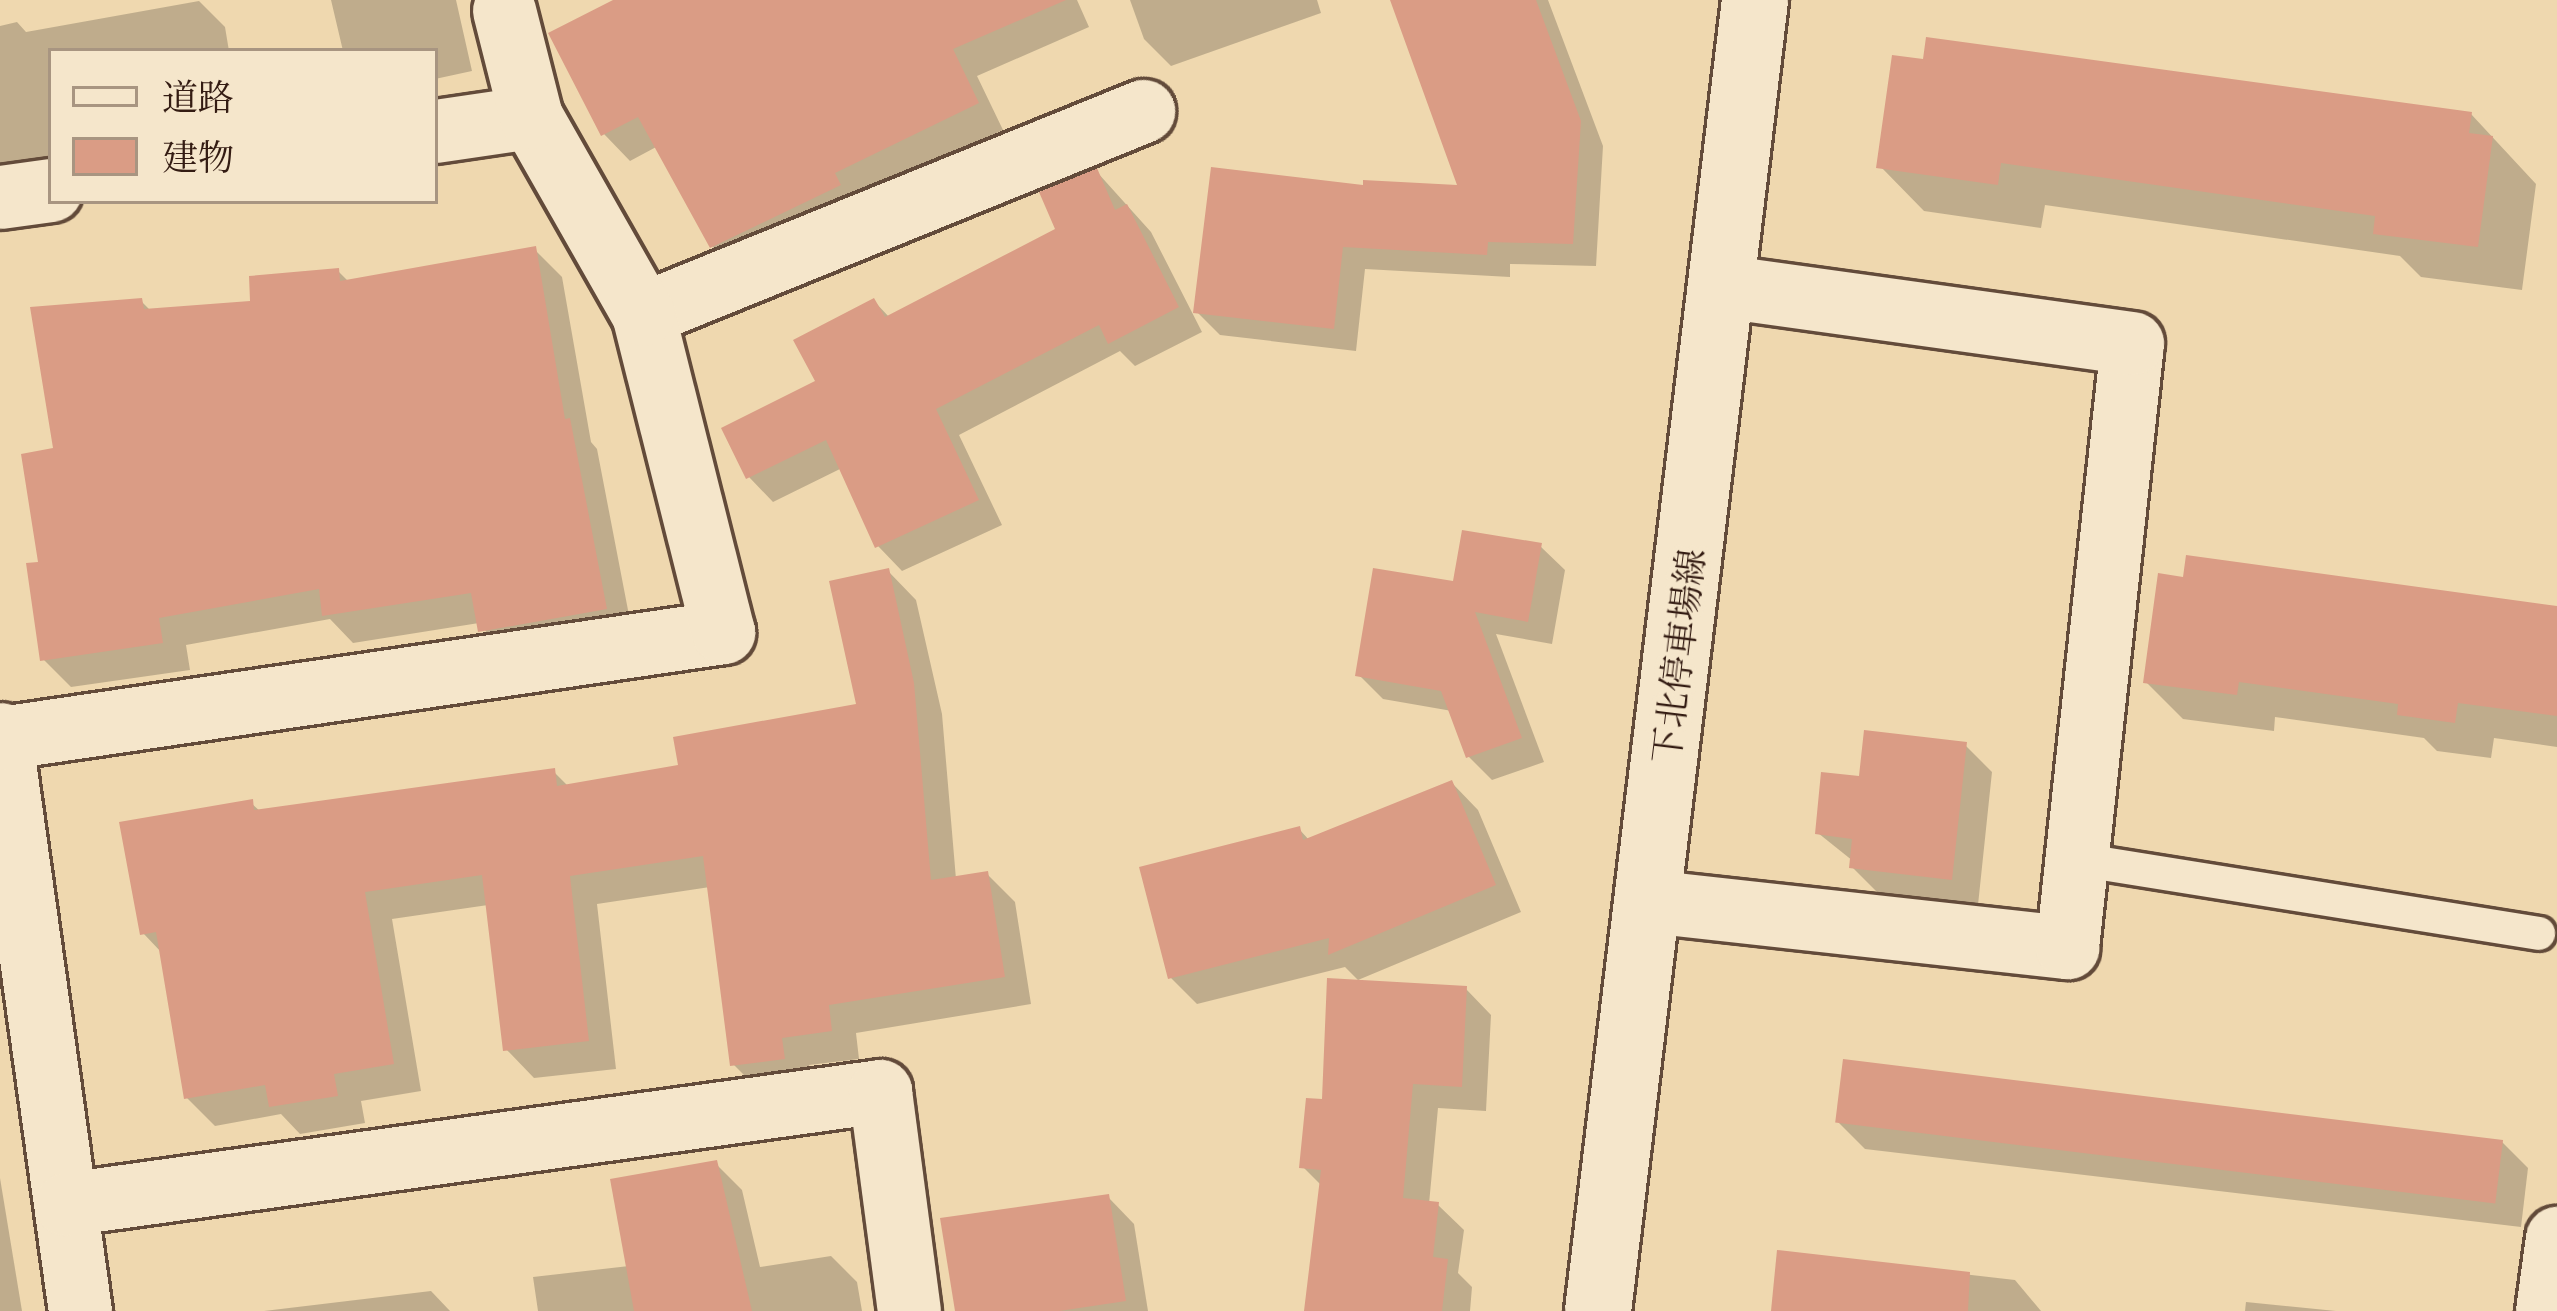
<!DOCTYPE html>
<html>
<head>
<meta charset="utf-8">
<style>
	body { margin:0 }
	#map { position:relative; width:2557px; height:1311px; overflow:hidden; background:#efd8af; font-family:"Gentium Book Plus","Noto Serif JP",serif }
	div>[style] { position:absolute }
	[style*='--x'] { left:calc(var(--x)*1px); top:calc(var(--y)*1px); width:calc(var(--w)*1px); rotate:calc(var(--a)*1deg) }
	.shadow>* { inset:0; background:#0003 }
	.building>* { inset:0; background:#da9c85; transform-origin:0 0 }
	.roads { filter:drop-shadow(3px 0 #634b3a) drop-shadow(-3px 0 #634b3a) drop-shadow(0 3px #634b3a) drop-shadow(0 -3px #634b3a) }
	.service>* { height:33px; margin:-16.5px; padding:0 16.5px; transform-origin:16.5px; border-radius:16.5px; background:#f5e6cb }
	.minor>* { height:63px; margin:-31.5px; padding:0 31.5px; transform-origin:31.5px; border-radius:31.5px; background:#f5e6cb }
	.secondary>* { height:66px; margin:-33px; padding:0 33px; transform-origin:33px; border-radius:33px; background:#f5e6cb }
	span { translate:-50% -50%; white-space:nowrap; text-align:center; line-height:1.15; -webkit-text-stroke:9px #f5e6cb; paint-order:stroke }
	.street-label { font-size:36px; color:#341c13 }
	.legend { position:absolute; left:48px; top:48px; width:390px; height:156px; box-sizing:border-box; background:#f5e6cb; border:3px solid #a89581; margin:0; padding:15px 21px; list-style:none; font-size:36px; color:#341c13 }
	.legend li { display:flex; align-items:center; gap:24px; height:60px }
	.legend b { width:60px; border:3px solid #a89581 }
</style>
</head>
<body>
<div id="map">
	<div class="shadow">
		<div style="clip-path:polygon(331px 0,456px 0,472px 71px,435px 79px,435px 51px,343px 51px)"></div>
		<div style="clip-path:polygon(619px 0,1077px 0,1089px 27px,977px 76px,1003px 130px,859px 200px,739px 273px,712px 246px,658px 146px,630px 161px,604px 134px)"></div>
		<div style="clip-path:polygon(1130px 0,1317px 0,1321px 13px,1171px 66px,1144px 39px)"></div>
		<div style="clip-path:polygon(1426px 0,1548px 0,1603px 146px,1596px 266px,1510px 264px,1510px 277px,1365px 269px,1356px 351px,1220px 335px,1196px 311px,1366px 188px,1462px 188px)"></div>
		<div style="clip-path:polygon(199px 1px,225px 27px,229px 51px,51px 51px,51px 164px,0 169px,0 26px,17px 22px,26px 32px)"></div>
		<div style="clip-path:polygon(2471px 114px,2536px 184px,2522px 290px,2421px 277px,2400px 256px,2045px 205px,2041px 228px,1924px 211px,1880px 166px)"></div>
		<div style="clip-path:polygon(1097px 172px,1151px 232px,1202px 332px,1135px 366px,1120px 351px,959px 435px,1002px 525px,902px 571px,878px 546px,842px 468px,773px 502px,749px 477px,874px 301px,890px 318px,1059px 230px)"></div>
		<div style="clip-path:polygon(534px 249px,562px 277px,591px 442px,597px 449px,633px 636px,508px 658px,479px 623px,353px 643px,330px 619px,186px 645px,190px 670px,71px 687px,43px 659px,41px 564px,57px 451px,141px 301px,152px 312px,254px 304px,338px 271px,350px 283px)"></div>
		<div style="clip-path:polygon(1540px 546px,1565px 570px,1552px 644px,1496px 634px,1544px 762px,1492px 780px,1468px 756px,1452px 711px,1383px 699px,1359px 675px,1456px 584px)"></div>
		<div style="clip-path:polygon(888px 571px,916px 600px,942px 714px,956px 879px,987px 874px,1015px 902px,1031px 1004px,856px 1033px,859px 1059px,809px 1065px,812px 1087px,762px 1093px,733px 1064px,710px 887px,597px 904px,616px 1069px,534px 1078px,506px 1049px,488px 905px,392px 919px,421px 1091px,361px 1101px,365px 1123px,300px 1134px,281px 1114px,215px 1126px,187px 1098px,162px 953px,143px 933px,251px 803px,261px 812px,554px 772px,569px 787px,681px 768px,860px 706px)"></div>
		<div style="clip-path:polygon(2557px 609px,2557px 747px,2494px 738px,2491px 758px,2437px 751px,2424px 738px,2275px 717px,2274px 731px,2183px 719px,2146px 682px)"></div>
		<div style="clip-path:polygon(1965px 745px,1992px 772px,1978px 905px,1879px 894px,1852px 867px,1853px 861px,1818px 833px,1862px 779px)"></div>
		<div style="clip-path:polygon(1452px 783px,1478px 810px,1521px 912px,1358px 980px,1345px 967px,1197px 1004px,1171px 978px,1299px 829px,1310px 841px)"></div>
		<div style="clip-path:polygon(1466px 989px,1491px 1015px,1486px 1111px,1438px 1108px,1429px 1204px,1438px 1205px,1464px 1230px,1458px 1273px,1472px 1287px,1470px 1311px,1308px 1311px,1322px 1186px,1303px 1167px,1325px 1103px)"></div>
		<div style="clip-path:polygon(1838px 1122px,2501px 1141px,2528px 1168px,2521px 1227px,1865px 1149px)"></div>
		<div style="clip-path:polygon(716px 1164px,742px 1190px,760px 1267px,831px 1256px,857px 1282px,862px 1311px,538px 1311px,533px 1277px,629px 1266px)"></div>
		<div style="clip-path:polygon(0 1178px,22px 1311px,0 1311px)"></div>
		<div style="clip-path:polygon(1108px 1197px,1134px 1224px,1148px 1311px,958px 1311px)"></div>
		<div style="clip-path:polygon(1780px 1253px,2015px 1280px,2041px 1311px,1774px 1311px)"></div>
		<div style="clip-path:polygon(431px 1291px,450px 1311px,264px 1311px)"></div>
		<div style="clip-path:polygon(2246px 1302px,2336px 1311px,2245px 1311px)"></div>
	</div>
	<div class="building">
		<div style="clip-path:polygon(613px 0,1066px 0,953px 49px,979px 103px,835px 173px,841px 185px,710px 248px,638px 117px,601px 136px,548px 33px)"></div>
		<div style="clip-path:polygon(1390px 0,1536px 0,1581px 121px,1573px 244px,1488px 242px,1487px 255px,1343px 247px,1334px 329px,1193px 313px,1211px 167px,1363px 185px,1363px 180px,1457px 185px)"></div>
		<div style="clip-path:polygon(1926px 37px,2472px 112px,2469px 133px,2493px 136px,2478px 247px,2373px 234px,2375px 216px,2001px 163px,1998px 185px,1876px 168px,1892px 55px,1923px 59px)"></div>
		<div style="clip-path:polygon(1097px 168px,1115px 210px,1127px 204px,1179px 307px,1108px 344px,1099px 325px,936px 409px,979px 500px,875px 548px,826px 440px,746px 479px,721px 428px,815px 381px,793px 340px,874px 298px,885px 317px,1055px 229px,1039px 192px)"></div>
		<div style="clip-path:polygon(536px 246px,565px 419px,570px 418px,607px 609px,478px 632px,471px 593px,322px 616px,319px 589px,159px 618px,163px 643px,40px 661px,26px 563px,38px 562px,21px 454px,53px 448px,30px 307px,142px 298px,144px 309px,250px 301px,249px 276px,339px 268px,340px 281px)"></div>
		<div style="clip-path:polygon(1462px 530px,1542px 543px,1528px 622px,1475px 612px,1522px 738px,1466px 758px,1441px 691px,1355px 676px,1373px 568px,1453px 581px)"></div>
		<div style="clip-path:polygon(2186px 555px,2557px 606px,2557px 716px,2458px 703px,2455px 723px,2397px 715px,2398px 704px,2239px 682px,2237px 695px,2143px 683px,2158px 573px,2183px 577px)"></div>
		<div style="clip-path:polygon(889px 568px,914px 683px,931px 880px,988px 871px,1005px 977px,829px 1005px,832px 1031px,782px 1038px,785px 1059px,730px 1066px,703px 856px,570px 876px,589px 1041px,503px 1051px,482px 875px,365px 892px,394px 1064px,334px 1074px,338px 1096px,269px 1107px,265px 1085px,184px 1099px,156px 932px,140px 935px,119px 822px,253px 799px,254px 810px,555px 768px,557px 786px,678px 765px,673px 737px,856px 704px,829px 581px)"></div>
		<div style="clip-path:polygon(1864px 730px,1967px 742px,1952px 880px,1849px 868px,1852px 839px,1815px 834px,1821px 772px,1859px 776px)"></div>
		<div style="clip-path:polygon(1452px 780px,1496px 885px,1328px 955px,1329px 938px,1168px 979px,1139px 867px,1300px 826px,1303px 840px)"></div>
		<div style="clip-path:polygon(1327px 978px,1467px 986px,1462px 1087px,1413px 1084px,1403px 1198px,1439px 1202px,1433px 1257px,1448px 1259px,1442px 1311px,1304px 1311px,1321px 1170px,1299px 1168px,1306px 1098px,1322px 1099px)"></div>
		<div style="left:1843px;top:1059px;width:665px;height:64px;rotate:7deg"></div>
		<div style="clip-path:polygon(717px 1160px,752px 1311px,634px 1311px,610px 1179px)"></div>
		<div style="clip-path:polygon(1109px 1194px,1126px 1301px,1059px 1311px,955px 1311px,940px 1218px)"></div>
		<div style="clip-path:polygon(1777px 1250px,1970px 1272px,1968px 1311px,1771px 1311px)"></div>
	</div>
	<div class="roads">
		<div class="service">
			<div style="--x:2077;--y:859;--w:467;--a:9.1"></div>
		</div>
		<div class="minor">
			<div style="--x:435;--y:131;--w:97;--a:-8.3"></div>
			<div style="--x:0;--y:197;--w:51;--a:-7.8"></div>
			<div style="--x:643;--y:314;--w:540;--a:-22.1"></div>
			<div style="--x:0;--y:734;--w:583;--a:82.11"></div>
			<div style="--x:1;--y:738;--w:730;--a:-8.35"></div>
			<div style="--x:723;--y:632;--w:328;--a:-104.1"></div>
			<div style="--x:643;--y:314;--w:227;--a:-119.6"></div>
			<div style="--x:531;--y:117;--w:110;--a:-104.2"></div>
			<div style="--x:1648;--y:901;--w:422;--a:6.3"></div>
			<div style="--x:2067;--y:947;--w:607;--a:-83.86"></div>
			<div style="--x:2132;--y:343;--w:413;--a:-172.1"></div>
			<div style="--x:66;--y:1204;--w:822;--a:-7.9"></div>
			<div style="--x:880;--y:1091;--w:222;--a:82.5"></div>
			<div style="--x:2547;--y:1311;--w:74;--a:-82.2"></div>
		</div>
		<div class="secondary">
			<div style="--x:1598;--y:1311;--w:1320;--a:-83.17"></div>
		</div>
	</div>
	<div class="street-label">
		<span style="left:1678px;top:656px;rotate:-83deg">下北停車場線</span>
	</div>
	<ul class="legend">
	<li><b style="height:15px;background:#f5e6cb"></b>道路</li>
	<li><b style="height:33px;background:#da9c85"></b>建物</li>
	</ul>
</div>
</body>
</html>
